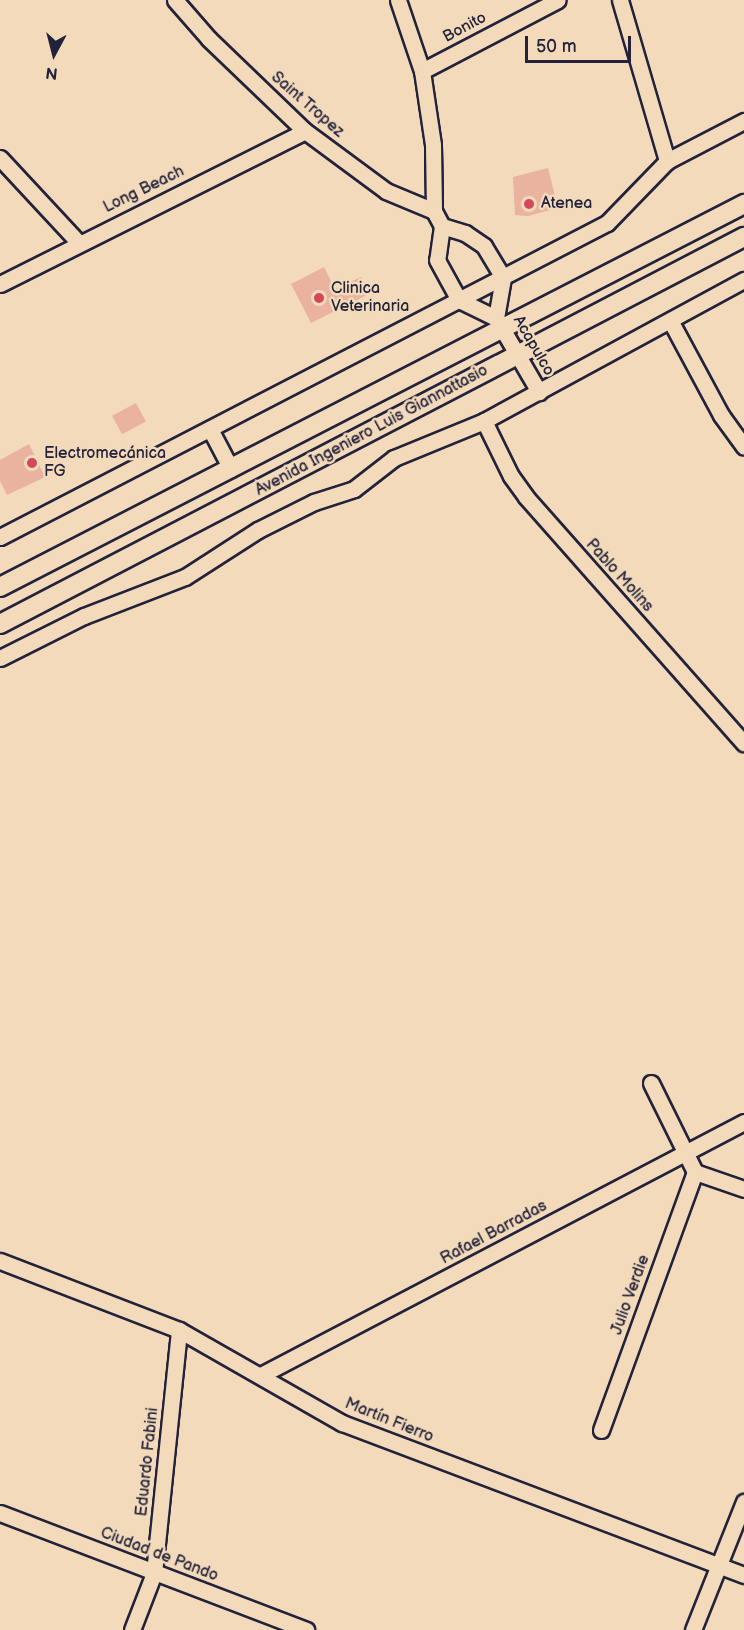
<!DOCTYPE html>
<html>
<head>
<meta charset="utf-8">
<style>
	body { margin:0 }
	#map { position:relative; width:744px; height:1630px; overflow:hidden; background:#f2daba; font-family:"Balsamiq Sans",sans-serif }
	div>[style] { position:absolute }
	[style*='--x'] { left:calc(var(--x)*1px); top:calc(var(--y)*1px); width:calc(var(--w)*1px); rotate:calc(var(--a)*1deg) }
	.building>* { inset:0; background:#e9b39f; transform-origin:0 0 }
	.roads { filter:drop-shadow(2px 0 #22223b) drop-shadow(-2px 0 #22223b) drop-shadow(0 2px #22223b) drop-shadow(0 -2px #22223b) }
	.minor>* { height:15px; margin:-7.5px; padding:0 7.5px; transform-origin:7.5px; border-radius:7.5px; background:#f2daba }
	.major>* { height:18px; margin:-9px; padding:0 9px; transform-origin:9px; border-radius:9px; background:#f2daba }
	.dots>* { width:16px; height:16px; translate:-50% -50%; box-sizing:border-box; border:3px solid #f2daba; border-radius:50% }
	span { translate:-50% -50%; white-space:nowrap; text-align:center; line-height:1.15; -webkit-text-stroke:5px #f2daba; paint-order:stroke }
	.street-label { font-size:16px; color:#22223b }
	.poi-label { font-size:16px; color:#22223b }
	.left { translate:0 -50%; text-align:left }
	.north { position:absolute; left:24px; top:24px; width:60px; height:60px; -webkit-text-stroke:4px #f2daba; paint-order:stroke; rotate:187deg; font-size:16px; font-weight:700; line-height:24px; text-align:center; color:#22223b }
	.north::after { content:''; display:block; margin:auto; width:21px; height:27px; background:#22223b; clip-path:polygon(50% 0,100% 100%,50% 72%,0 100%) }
	.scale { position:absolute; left:525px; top:36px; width:106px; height:27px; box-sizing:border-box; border:3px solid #22223b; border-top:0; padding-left:8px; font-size:18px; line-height:21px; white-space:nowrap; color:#22223b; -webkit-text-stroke:4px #f2daba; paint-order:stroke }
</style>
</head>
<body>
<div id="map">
	<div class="building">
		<div style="clip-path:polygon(548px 168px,558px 208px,528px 216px,515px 215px,513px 177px)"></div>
		<div style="clip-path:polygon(324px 267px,335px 289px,361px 277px,369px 294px,311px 323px,291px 284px)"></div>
		<div style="left:136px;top:403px;width:21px;height:27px;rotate:62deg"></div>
		<div style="clip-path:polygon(29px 444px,45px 477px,7px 495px,0 481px,0 460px)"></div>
	</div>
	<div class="roads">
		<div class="minor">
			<div style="--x:175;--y:0;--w:52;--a:48.9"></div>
			<div style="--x:209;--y:39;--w:133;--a:43.8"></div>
			<div style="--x:305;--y:131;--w:101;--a:36.5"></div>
			<div style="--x:386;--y:191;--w:52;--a:22.6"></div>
			<div style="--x:398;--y:0;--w:75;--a:71.3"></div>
			<div style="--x:422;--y:71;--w:75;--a:81.5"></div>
			<div style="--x:433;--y:145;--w:66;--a:89.1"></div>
			<div style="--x:434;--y:211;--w:17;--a:62"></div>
			<div style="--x:442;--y:226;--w:24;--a:17"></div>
			<div style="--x:465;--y:233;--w:23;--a:34"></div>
			<div style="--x:484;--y:246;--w:37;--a:59"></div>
			<div style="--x:503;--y:278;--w:41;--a:99.9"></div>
			<div style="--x:620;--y:0;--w:168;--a:73.7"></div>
			<div style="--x:422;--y:71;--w:153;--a:-27.6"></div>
			<div style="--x:0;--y:158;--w:115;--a:47.1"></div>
			<div style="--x:442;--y:226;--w:34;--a:98"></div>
			<div style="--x:437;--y:260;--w:46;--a:61.2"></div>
			<div style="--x:459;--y:300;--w:41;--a:25.9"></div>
			<div style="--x:496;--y:318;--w:86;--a:59.8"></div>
			<div style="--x:0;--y:284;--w:341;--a:-26.6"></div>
			<div style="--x:671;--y:322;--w:106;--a:61.7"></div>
			<div style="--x:721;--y:415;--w:39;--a:54"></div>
			<div style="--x:484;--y:421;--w:61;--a:63.9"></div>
			<div style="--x:511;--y:476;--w:26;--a:54"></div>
			<div style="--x:526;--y:497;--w:329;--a:48.5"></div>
			<div style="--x:210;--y:429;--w:45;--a:62.3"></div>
			<div style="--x:0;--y:537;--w:683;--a:-27.35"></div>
			<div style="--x:607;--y:223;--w:86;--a:-45.9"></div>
			<div style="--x:667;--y:161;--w:87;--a:-27.5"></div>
			<div style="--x:0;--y:658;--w:94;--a:-26.6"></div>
			<div style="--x:84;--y:616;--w:108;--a:-21.1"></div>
			<div style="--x:185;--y:577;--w:87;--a:-32.8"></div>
			<div style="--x:258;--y:530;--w:63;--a:-26.6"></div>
			<div style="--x:314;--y:502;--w:42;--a:-18"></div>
			<div style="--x:354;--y:489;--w:51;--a:-37.8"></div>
			<div style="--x:394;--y:458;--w:97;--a:-22.3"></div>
			<div style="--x:484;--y:421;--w:296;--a:-28.5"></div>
			<div style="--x:651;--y:1083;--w:99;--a:63.7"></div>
			<div style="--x:695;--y:1172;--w:52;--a:19.1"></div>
			<div style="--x:0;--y:1261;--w:192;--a:21.1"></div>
			<div style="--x:179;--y:1330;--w:188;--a:29.7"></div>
			<div style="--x:342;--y:1423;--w:430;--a:20.7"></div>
			<div style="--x:261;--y:1375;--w:545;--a:-27.65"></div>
			<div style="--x:601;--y:1430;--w:275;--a:-70"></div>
			<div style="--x:0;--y:1513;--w:328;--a:20.9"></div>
			<div style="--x:132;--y:1630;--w:61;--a:-68.9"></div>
			<div style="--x:154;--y:1573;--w:244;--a:-84.1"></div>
			<div style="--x:693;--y:1630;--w:138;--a:-68.3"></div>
		</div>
		<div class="major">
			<div style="--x:0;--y:587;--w:837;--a:-27.24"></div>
			<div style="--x:0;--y:624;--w:839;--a:-27.48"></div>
		</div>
	</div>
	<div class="dots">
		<div style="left:529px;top:204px;background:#d1495b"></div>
		<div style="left:319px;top:298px;background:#d1495b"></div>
		<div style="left:32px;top:463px;background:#d1495b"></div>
	</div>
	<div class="street-label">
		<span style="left:465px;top:28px;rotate:-28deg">Bonito</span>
		<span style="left:307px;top:105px;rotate:41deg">Saint Tropez</span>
		<span style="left:144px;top:190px;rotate:-26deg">Long Beach</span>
		<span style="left:533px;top:346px;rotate:60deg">Acapulco</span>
		<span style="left:372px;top:431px;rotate:-28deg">Avenida Ingeniero Luis Giannattasio</span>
		<span style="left:619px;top:576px;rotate:48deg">Pablo Molins</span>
		<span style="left:494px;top:1233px;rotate:-28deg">Rafael Barradas</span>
		<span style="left:631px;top:1295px;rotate:-70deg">Julio Verdie</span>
		<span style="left:389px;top:1421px;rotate:22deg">Martín Fierro</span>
		<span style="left:148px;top:1462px;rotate:-84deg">Eduardo Fabini</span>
		<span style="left:159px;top:1555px;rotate:21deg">Ciudad de Pando</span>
	</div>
	<div class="poi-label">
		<span class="left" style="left:541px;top:204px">Atenea</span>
		<span class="left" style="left:331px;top:298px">Clinica<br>Veterinaria</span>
		<span class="left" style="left:44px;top:463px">Electromecánica<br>FG</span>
	</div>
	<div class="north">N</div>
	<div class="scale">50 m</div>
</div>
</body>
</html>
